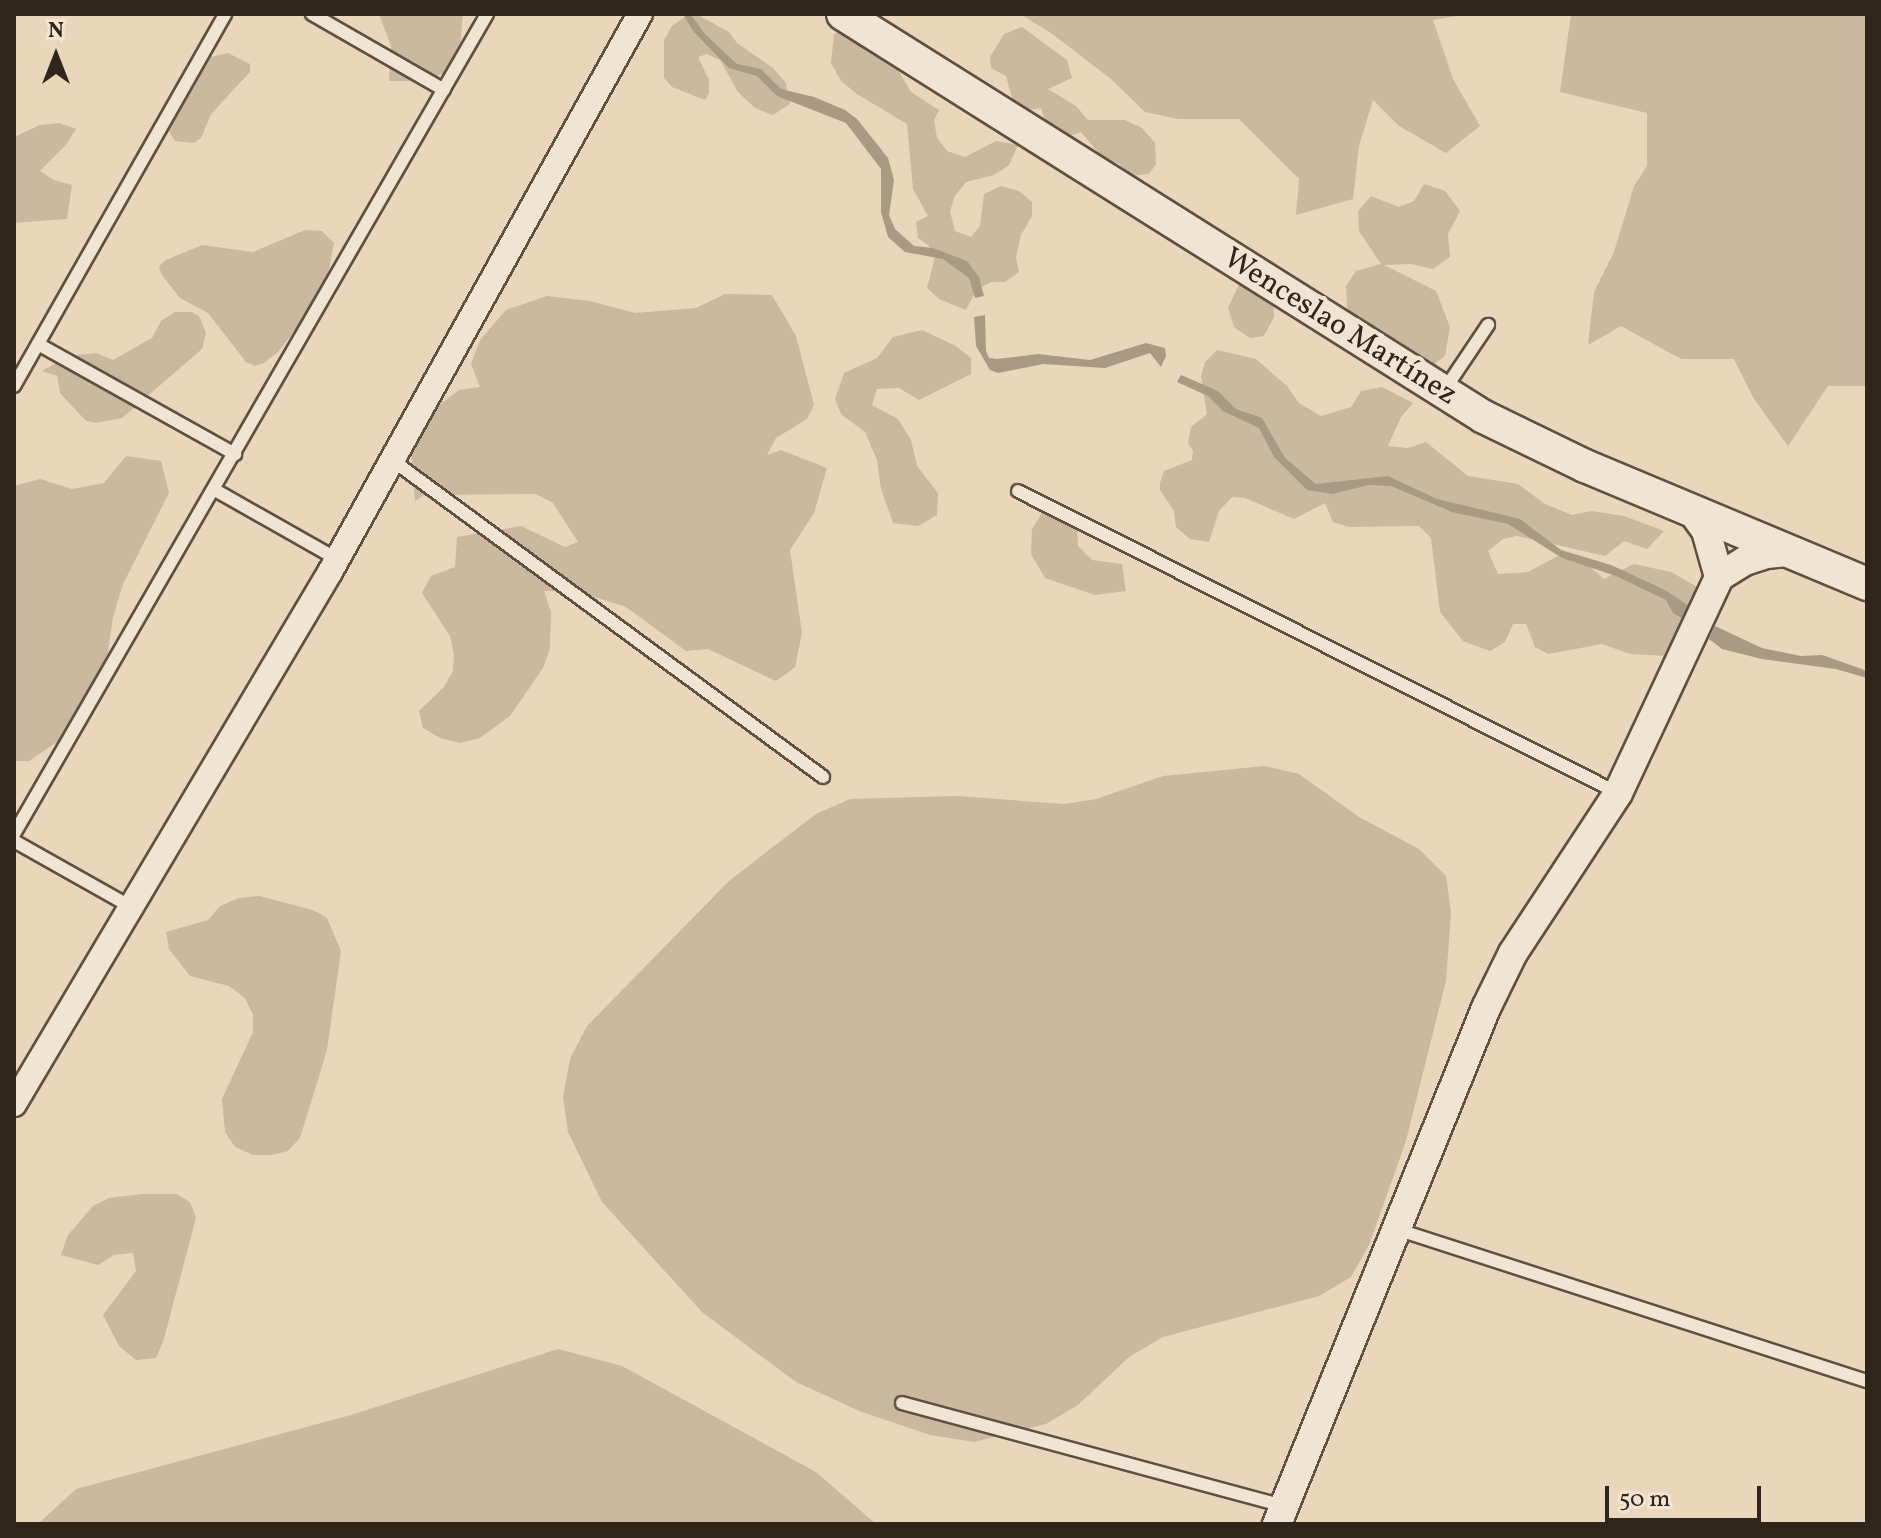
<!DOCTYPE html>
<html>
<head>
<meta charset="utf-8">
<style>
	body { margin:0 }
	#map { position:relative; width:1881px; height:1538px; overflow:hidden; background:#ead6ba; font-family:Vollkorn,serif }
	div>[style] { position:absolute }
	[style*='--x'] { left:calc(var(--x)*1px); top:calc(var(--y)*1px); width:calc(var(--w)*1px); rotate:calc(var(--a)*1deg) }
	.green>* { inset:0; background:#cab89f }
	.water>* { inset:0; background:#aa9a84 }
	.roads { filter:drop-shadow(2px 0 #5e5142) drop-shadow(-2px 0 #5e5142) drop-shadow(0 2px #5e5142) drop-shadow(0 -2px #5e5142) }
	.service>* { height:12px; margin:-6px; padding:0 6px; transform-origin:6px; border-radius:6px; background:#f1e4d2 }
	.minor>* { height:24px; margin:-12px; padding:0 12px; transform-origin:12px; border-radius:12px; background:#f1e4d2 }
	.tertiary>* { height:28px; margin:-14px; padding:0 14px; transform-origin:14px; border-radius:14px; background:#f1e4d2 }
	.secondary>* { height:32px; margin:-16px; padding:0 16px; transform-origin:16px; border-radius:16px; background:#f1e4d2 }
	span { translate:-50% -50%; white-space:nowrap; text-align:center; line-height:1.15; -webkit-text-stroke:8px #f1e4d2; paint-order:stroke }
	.street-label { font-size:30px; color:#2f251a }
	.frame { position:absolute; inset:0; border:16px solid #2f251a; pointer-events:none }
	.north { position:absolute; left:16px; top:16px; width:80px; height:80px; -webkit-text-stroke:6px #f1e4d2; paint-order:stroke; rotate:0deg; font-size:22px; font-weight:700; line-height:32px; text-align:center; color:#2f251a }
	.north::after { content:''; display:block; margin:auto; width:28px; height:36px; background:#2f251a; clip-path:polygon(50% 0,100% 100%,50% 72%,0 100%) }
	.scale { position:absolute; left:1605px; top:1486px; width:156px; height:36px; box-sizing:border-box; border:4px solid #2f251a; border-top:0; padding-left:10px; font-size:24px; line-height:28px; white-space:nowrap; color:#2f251a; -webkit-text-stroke:6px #f1e4d2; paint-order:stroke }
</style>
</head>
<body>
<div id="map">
	<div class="green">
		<div style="clip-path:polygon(379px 14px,463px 14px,458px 68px,424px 81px,389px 81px,391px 46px)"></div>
		<div style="clip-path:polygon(1020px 14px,1469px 14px,1433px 20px,1453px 79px,1480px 126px,1446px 153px,1399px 126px,1373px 100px,1359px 146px,1353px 199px,1296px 215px,1299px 179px,1239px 119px,1178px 119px,1145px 112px,1111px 79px,1051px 33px)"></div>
		<div style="clip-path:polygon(1571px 14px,1867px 14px,1867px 386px,1828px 386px,1788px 446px,1754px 399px,1734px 359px,1681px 359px,1621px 326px,1588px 345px,1594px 292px,1614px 252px,1634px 186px,1647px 166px,1647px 113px,1560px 92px)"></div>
		<div style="clip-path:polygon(698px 15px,729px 32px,737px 43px,773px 68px,786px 83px,790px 104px,773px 115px,755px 108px,738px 92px,720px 60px,707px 54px,698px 57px,709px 80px,709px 93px,705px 100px,672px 87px,664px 78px,664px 40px,672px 26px,686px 16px)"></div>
		<div style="clip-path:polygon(1022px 27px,1067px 60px,1072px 78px,1048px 89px,1076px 106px,1088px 120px,1125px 120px,1142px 128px,1155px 143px,1156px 164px,1149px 174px,1127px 176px,1120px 164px,1102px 157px,1081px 132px,1064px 138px,1047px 128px,1041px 108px,1016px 112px,1006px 76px,991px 68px,990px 57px,1004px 34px)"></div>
		<div style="clip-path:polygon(852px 30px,894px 63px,911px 92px,939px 110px,934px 120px,937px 138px,947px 151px,965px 157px,996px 141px,1018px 145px,1009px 165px,994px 175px,966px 182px,955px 196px,950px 211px,955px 231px,971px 237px,980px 226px,984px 194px,1001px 186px,1019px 191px,1032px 202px,1032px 216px,1021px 235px,1016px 257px,1019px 272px,1005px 282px,991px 282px,976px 290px,966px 310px,939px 299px,927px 288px,935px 257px,929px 246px,918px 238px,916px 222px,928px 216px,913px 189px,907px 124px,857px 94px,841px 81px,831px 63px,834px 34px)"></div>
		<div style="clip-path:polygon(228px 53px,250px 64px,250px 72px,211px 114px,201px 138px,194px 143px,175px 141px,165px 124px,170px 108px,185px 101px,185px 92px,202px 59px)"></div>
		<div style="clip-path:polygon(59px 123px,76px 129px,66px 145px,40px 171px,54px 180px,72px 185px,67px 219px,14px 223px,14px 137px,40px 125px)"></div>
		<div style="clip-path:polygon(1424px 184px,1445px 191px,1460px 211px,1448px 234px,1450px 257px,1433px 269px,1411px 264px,1384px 265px,1436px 291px,1450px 327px,1445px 356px,1421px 374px,1359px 339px,1347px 307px,1346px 286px,1356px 271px,1381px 264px,1359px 231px,1358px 211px,1371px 196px,1399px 207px,1414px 201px)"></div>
		<div style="clip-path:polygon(305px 230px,322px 231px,334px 243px,325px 291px,278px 352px,264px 363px,255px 366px,246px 362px,208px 313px,180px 298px,161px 274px,159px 266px,166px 260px,202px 245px,253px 252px)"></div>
		<div style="clip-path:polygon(1240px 282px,1273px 298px,1274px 317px,1264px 336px,1250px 338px,1234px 327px,1228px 308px)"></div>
		<div style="clip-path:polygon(725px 294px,772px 295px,796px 336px,814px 405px,807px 419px,776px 438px,767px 455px,781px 450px,827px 468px,814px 513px,790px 550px,802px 633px,795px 667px,776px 681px,708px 649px,686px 651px,626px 607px,579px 592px,544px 591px,551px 612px,550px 649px,543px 668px,510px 716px,480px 738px,460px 743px,440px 738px,423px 728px,419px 711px,444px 687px,453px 671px,454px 655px,450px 636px,422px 593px,431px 576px,455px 567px,457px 537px,521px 526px,565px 547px,578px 542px,553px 503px,536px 494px,424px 495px,415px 501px,411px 448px,431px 411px,459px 390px,480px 387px,471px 364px,480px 340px,506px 310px,547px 296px,590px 301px,635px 313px,696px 308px)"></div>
		<div style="clip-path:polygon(175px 312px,192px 312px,199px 316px,206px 333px,202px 349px,122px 418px,96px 423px,86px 421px,60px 393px,57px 376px,42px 371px,68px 356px,96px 353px,113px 360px,152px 338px,161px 321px)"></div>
		<div style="clip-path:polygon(922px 330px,956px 346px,971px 358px,971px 374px,919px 400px,899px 388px,877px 389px,872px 405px,898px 419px,911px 440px,917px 466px,938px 493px,937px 515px,918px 526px,893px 523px,881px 489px,877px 460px,865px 432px,841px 414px,835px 399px,844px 373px,877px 358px,893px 337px)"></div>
		<div style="clip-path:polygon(1217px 350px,1256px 359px,1287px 386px,1299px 403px,1321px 416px,1351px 407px,1361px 391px,1382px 387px,1413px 403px,1401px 417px,1388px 446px,1408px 448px,1426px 442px,1468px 476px,1518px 484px,1545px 504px,1572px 515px,1592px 511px,1624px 516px,1664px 531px,1647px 549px,1624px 541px,1605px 556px,1517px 536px,1503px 539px,1488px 551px,1498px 574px,1528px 572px,1558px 556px,1584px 561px,1604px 579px,1634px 564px,1671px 572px,1706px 592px,1669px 656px,1630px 654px,1602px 644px,1548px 654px,1535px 647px,1526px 624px,1513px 624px,1505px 642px,1490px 651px,1463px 641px,1440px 612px,1431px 538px,1419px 526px,1349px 527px,1333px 522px,1325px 503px,1294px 519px,1245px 498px,1232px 497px,1219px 511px,1209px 542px,1190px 539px,1176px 527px,1174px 511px,1160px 490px,1160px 483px,1164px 471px,1192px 460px,1193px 451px,1188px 443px,1191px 427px,1207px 414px,1201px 376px,1205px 362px)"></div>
		<div style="clip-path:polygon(126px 456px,161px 461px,169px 493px,123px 584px,113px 617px,103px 687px,82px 718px,57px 742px,29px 761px,14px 761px,14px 486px,40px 479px,72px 489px,104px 483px)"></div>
		<div style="clip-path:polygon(1044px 510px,1077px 517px,1078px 546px,1092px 560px,1122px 564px,1126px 591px,1095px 595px,1045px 578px,1031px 554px,1032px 529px)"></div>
		<div style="clip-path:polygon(1265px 766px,1299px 774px,1359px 817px,1419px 849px,1446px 876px,1451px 912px,1446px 981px,1406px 1141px,1369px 1245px,1351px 1277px,1319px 1296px,1163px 1337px,1129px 1357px,1078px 1405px,1046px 1424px,974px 1442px,930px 1435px,862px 1412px,796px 1382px,702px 1312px,602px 1202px,568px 1132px,563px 1097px,570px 1059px,587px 1026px,729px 881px,816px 814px,850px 799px,957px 796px,1064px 804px,1096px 799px,1163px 776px)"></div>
		<div style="clip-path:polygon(259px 896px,313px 910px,327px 918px,341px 951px,327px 1050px,300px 1138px,288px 1151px,271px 1155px,253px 1155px,235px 1147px,225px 1132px,222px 1099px,253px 1032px,253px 1015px,245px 998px,229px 986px,190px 976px,169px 949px,166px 932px,208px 920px,220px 906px,239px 898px)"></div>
		<div style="clip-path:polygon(142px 1194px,176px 1194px,190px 1202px,196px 1218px,163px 1342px,156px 1358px,136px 1360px,119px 1346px,103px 1315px,136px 1271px,133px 1253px,114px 1255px,98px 1265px,61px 1255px,68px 1235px,93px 1206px,109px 1198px)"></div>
		<div style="clip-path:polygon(558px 1349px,622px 1366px,816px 1472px,876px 1524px,38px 1524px,76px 1489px,351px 1415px)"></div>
	</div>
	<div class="water">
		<div style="clip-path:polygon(683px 14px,690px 14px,706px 35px,737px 64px,761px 69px,781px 89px,814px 97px,845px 110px,857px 119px,888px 158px,894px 180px,889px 215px,895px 229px,914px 246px,933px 248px,967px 261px,979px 277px,984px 296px,975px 298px,969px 278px,943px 259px,905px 252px,888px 237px,881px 212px,881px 169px,846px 123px,777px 96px,757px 76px,729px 68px,693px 31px)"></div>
		<div style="clip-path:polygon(985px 315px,986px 351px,989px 358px,997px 359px,1038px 354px,1090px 360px,1146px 343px,1165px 348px,1166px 356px,1161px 367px,1150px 353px,1105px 368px,1043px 364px,998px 373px,990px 370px,976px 346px,974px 317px)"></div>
		<div style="clip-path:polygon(1181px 375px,1218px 391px,1236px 409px,1262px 418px,1285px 458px,1316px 484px,1388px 476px,1437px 499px,1520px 519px,1561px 550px,1611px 565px,1665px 590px,1689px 606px,1683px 619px,1673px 613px,1666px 600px,1616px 576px,1562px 558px,1508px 524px,1452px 512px,1391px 486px,1369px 485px,1332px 494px,1307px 490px,1274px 457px,1259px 428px,1223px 411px,1208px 396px,1177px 382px)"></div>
		<div style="clip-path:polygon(1715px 626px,1762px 648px,1801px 656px,1822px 655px,1862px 669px,1867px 672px,1867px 678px,1836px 669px,1762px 659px,1722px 649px,1709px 639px)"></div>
	</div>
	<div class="roads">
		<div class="service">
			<div style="--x:312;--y:14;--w:152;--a:29.9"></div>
			<div style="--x:38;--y:344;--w:226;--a:29.2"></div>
			<div style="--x:14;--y:386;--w:428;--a:-60.4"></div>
			<div style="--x:1443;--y:392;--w:81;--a:-56.1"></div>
			<div style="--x:392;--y:460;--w:535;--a:36.33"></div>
			<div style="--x:215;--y:490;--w:140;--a:29.5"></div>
			<div style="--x:1018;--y:491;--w:672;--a:26.72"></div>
			<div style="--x:14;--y:834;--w:947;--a:-60.02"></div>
			<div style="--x:14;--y:841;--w:134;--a:29.4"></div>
			<div style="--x:1396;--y:1229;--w:495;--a:17.9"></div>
			<div style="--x:902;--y:1403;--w:396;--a:15.1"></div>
		</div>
		<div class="minor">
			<div style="--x:14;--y:1104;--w:619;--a:-59.29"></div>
			<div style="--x:330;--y:572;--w:638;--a:-60.95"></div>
		</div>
		<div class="tertiary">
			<div style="--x:1691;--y:510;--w:26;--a:54"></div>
			<div style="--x:1706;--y:531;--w:48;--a:74.2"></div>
			<div style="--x:1277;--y:1524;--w:557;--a:-67.95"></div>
			<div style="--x:1486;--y:1008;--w:61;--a:-63.9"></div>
			<div style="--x:1513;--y:953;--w:191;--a:-56.7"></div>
			<div style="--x:1618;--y:793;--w:238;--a:-64.9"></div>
			<div style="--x:1719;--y:577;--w:31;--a:-32"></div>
			<div style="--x:1745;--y:561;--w:22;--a:-18"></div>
			<div style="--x:1766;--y:554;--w:25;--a:-5"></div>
		</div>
		<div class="secondary">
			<div style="--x:843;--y:14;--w:757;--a:32.16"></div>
			<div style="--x:1484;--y:417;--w:112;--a:25.9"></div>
			<div style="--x:1585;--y:466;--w:306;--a:22.7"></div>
		</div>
	</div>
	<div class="street-label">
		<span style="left:1340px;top:327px;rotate:32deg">Wenceslao Martínez</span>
	</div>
	<div class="frame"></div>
	<div class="north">N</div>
	<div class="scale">50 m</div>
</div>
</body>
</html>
